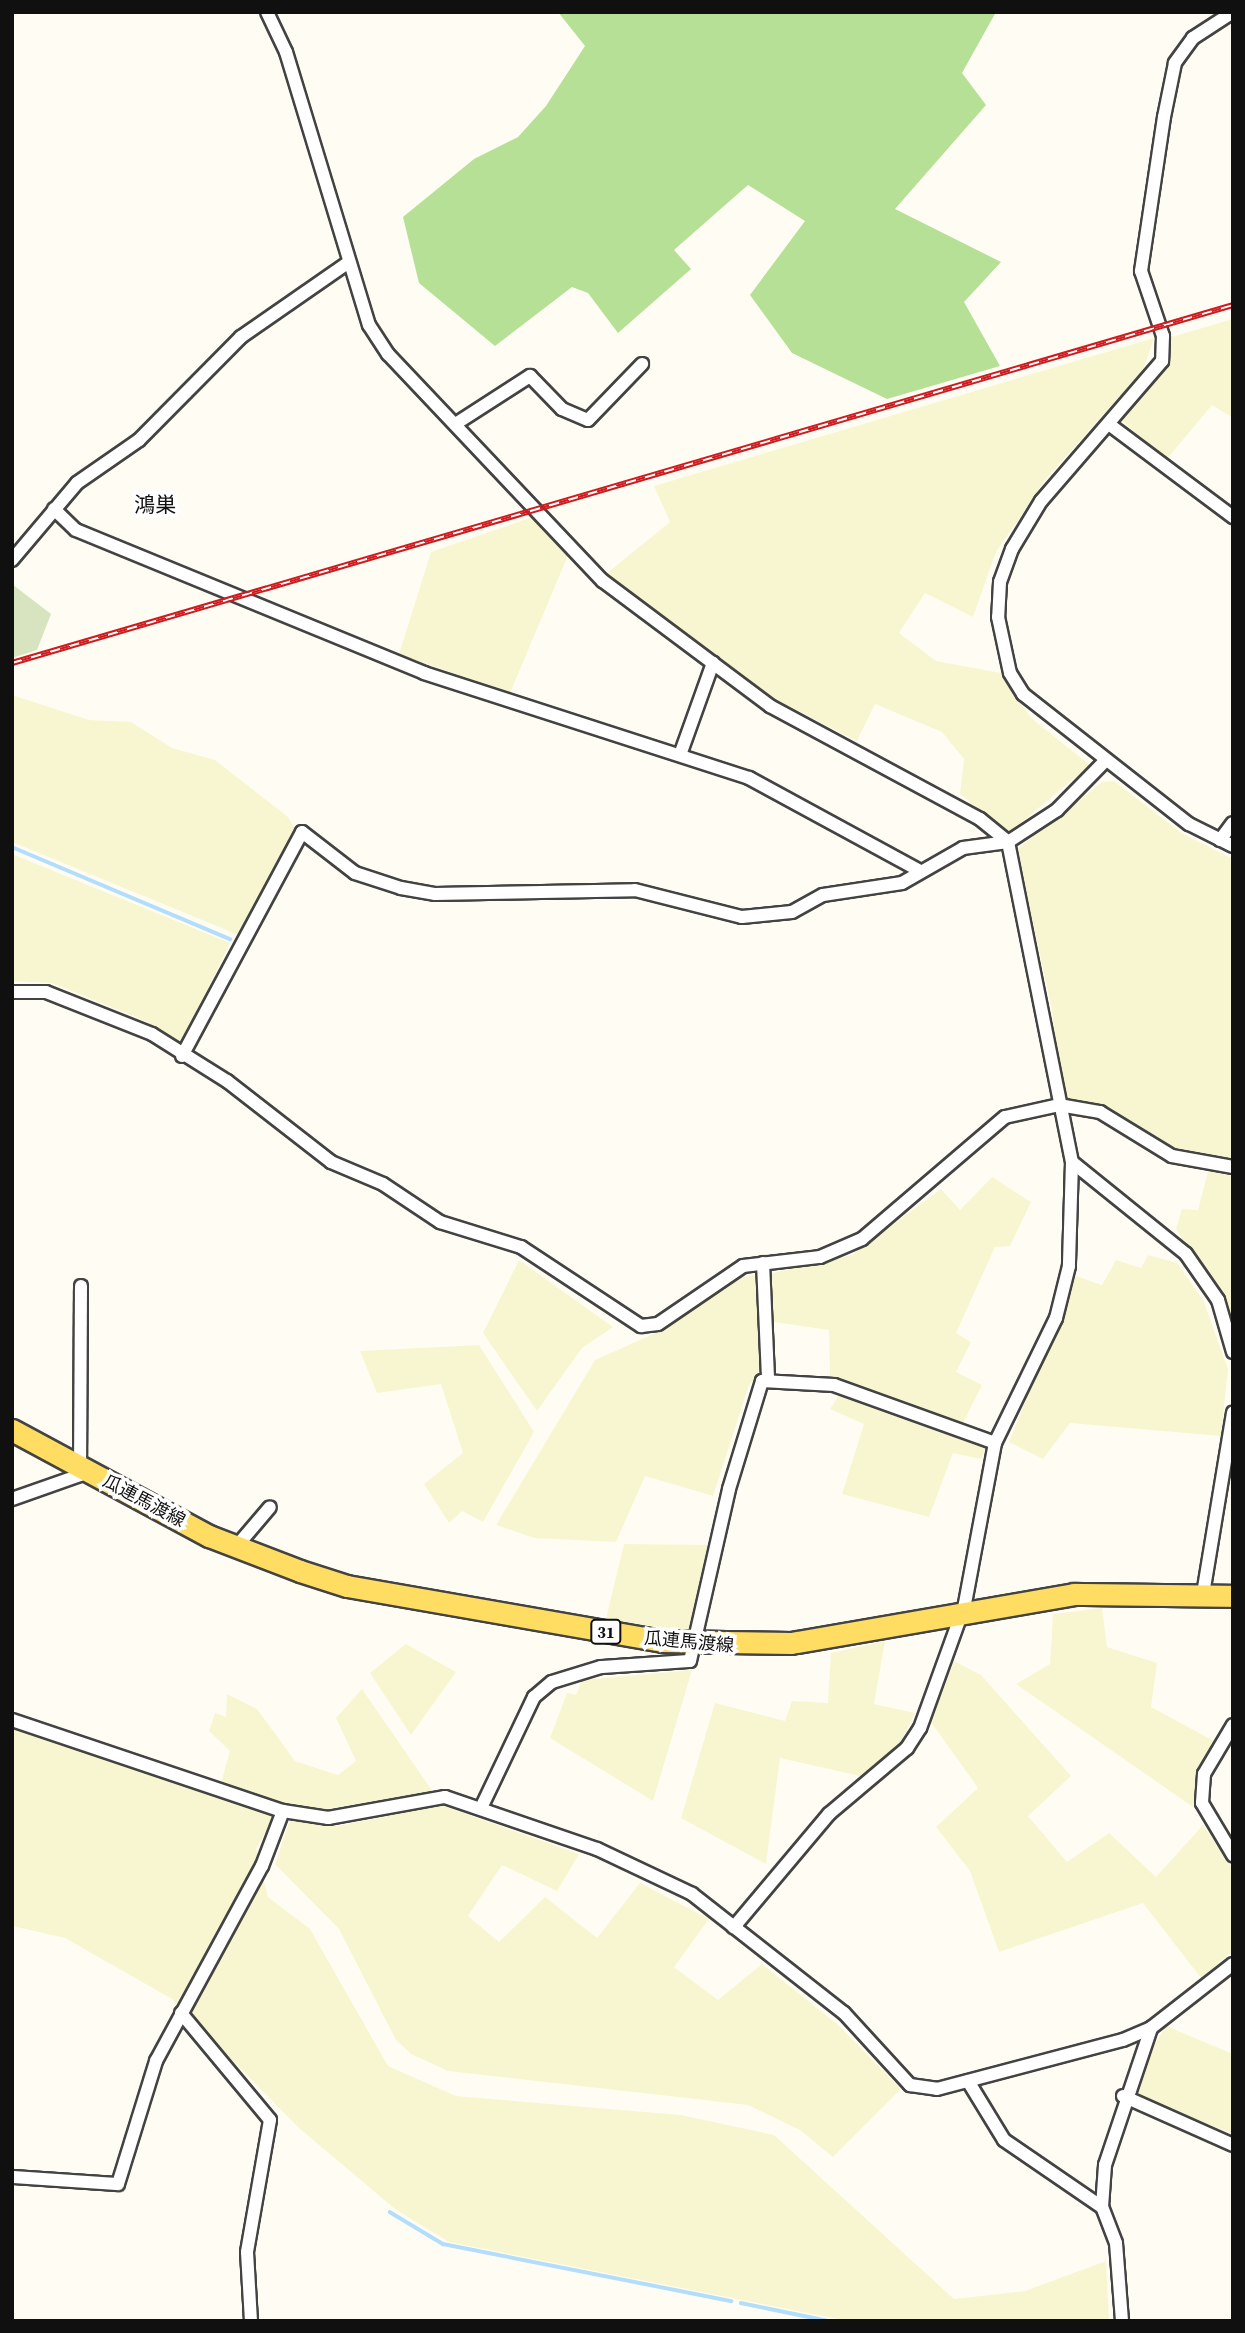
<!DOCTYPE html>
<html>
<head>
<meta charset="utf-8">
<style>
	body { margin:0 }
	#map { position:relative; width:1245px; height:2333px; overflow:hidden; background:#fffdf3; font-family:"Source Serif 4","Noto Sans JP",serif }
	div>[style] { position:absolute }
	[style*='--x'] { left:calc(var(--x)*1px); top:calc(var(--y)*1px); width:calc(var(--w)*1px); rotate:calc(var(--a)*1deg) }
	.farmland>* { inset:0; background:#f8f6d0 }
	.forest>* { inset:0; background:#b5e096 }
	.cemetery>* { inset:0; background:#d8e4c0 }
	.stream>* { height:3.5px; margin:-1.75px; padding:0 1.75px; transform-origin:1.75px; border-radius:1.75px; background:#b3defb }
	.roads { filter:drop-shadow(2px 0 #434343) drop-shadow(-2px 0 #434343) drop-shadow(0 2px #434343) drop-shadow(0 -2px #434343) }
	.minor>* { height:12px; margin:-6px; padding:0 6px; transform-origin:6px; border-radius:6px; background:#fff }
	.primary>* { height:21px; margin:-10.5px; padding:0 10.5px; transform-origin:10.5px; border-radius:10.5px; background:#ffdd63 }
	.rail>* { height:6px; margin-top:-3px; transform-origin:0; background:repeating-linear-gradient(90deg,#fff 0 10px,#cd1b1f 0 20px); box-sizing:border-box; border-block:2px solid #cd1b1f }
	span { translate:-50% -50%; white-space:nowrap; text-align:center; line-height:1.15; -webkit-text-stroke:7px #fff; paint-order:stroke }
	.shield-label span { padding:2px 5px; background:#fff; border:2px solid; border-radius:5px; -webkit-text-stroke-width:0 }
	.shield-label { font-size:16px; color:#101010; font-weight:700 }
	.street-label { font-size:18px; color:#101010 }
	.quarter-label { font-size:21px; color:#101010 }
	.frame { position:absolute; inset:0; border:14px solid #101010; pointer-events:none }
</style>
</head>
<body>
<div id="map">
	<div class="farmland">
		<div style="clip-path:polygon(1233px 319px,1233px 418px,1212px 405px,1166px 460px,1120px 419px,1168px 361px,1168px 338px)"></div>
		<div style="clip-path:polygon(1154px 338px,1143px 370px,1046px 479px,996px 552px,973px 617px,925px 593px,899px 633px,936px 661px,1001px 673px,1031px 718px,1090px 765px,1009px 833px,960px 794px,964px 759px,942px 732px,875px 704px,857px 741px,752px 687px,606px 574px,670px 522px,654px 486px)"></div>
		<div style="clip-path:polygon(533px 517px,569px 553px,510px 693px,399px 654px,431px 552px)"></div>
		<div style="clip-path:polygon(12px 695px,89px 720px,131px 722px,172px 748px,215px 760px,288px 817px,298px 834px,241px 936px,12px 842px)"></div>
		<div style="clip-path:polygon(1114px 781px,1183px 834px,1233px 859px,1233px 1159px,1173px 1147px,1102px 1104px,1062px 1101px,1052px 1010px,1017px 849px,1102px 782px)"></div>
		<div style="clip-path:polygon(12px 854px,230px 943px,179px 1047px,148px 1022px,52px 983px,12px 981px)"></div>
		<div style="clip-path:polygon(1208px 1171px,1233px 1176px,1233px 1320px,1176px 1229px,1182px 1209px,1198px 1210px)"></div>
		<div style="clip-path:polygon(992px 1177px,1031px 1202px,1010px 1246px,995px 1247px,956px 1333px,971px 1342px,956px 1372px,982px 1385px,963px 1423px,830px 1377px,829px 1330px,774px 1322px,768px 1274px,852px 1255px,941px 1189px,960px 1210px)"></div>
		<div style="clip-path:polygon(1148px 1255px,1177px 1263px,1203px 1300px,1228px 1369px,1221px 1436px,1070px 1423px,1043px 1459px,1009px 1442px,1076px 1276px,1102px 1285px,1116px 1260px,1141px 1268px)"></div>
		<div style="clip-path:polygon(519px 1260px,613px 1327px,582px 1348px,537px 1411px,483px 1333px)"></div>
		<div style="clip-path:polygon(758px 1274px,770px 1363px,749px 1385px,713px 1496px,645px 1476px,616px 1542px,534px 1538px,496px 1525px,595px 1360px,667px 1328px,726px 1281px)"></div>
		<div style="clip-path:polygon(479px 1345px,534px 1432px,483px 1522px,462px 1511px,449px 1523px,424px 1484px,463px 1453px,441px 1384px,377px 1393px,360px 1351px)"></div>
		<div style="clip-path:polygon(839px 1395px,893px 1409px,986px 1447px,981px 1459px,953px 1453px,929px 1517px,842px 1494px,864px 1424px,830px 1409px)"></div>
		<div style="clip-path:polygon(624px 1544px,712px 1545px,692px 1632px,606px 1619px)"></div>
		<div style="clip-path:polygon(1102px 1608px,1107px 1647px,1157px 1663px,1151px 1707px,1214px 1741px,1193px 1807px,1016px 1684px,1050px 1664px,1053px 1614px)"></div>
		<div style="clip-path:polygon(885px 1641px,874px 1704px,915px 1713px,898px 1748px,860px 1776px,780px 1758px,766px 1864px,681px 1818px,715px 1703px,785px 1721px,792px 1701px,828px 1703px,831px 1653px)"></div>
		<div style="clip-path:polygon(406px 1644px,456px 1672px,411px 1735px,370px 1673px)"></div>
		<div style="clip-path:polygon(954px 1661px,981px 1675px,1071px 1776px,1028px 1816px,1067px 1862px,1109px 1833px,1156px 1877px,1203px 1825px,1233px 1869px,1233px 1951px,1201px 1978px,1143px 1903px,999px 1952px,970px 1871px,936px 1827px,978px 1788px,931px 1722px)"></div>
		<div style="clip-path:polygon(692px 1670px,653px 1801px,550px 1738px,567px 1693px,576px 1695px,582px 1680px)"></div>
		<div style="clip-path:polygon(362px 1689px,433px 1792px,325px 1809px,287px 1806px,221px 1783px,230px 1751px,209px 1731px,215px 1713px,226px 1717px,227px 1694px,257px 1709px,295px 1761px,338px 1775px,356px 1761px,336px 1718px)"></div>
		<div style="clip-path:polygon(12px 1727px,275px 1815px,256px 1849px,268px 1897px,310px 1929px,388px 2066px,456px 2096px,681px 2115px,774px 2135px,954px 2299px,1025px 2291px,1106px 2261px,1109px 2321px,848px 2321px,449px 2242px,395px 2209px,299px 2128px,172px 1999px,65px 1938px,12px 1926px)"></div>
		<div style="clip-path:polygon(441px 1805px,579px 1854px,557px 1891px,502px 1865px,468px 1916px,499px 1942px,545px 1897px,597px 1938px,640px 1883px,709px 1919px,674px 1967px,718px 2000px,762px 1964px,838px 2025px,901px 2089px,833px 2157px,800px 2130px,748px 2105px,448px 2071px,411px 2054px,396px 2040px,339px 1929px,275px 1864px,290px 1820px,338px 1826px)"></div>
		<div style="clip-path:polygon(1166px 2026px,1233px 2054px,1233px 2134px,1126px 2091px)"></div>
	</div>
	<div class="forest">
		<div style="clip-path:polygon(558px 12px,996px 12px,962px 73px,986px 105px,895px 209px,1001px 262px,964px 302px,1000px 366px,887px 399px,792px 353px,750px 295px,805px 221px,748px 185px,674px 250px,691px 269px,618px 333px,588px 293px,572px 287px,495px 346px,419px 283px,403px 217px,474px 159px,518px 137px,546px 106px,585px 46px)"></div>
	</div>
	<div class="cemetery">
		<div style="clip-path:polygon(12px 584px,51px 614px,37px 650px,12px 658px)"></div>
	</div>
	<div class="stream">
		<div style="--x:12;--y:847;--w:237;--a:22.9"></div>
		<div style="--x:390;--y:2212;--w:62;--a:31.1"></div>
		<div style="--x:443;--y:2244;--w:294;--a:11.2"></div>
		<div style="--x:741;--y:2303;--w:90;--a:11.6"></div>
	</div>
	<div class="roads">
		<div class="minor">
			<div style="--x:267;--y:12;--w:44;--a:64.6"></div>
			<div style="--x:286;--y:52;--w:285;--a:73.1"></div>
			<div style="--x:369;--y:325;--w:35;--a:57"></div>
			<div style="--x:388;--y:354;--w:313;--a:46.6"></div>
			<div style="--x:603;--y:581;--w:209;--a:36.8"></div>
			<div style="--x:770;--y:706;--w:238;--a:28.3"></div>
			<div style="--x:980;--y:819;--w:36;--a:39"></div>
			<div style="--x:1008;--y:842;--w:326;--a:78.7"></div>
			<div style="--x:1072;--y:1162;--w:104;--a:91.7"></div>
			<div style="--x:1069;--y:1266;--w:54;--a:104"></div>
			<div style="--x:1056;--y:1318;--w:139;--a:116"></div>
			<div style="--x:995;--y:1443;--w:164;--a:100.6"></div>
			<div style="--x:965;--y:1604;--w:132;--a:109.9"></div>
			<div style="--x:920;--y:1728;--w:24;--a:123"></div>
			<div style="--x:907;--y:1748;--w:102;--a:139.8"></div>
			<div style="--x:829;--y:1814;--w:148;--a:130.1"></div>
			<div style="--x:1233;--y:12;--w:48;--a:147"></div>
			<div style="--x:1193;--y:38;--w:31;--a:126"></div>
			<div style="--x:1175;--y:63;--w:55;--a:101.5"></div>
			<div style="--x:1164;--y:117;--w:156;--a:98.5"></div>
			<div style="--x:1141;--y:271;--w:69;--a:71.3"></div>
			<div style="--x:1163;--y:336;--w:25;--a:92"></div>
			<div style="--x:1162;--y:361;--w:185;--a:130.8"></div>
			<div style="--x:1041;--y:501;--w:56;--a:121.1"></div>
			<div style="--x:1012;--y:549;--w:35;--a:110"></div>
			<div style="--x:1000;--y:582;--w:35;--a:93"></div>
			<div style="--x:998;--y:617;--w:57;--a:77.9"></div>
			<div style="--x:1010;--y:673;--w:25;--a:58"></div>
			<div style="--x:1023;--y:694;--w:211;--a:38.1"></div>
			<div style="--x:1189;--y:824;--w:49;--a:26.6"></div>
			<div style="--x:457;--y:423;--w:87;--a:-32.8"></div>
			<div style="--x:530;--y:376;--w:46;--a:45.9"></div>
			<div style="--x:562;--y:409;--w:28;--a:23"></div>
			<div style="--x:588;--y:420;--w:78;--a:-46"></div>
			<div style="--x:1110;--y:425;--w:154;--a:36.8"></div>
			<div style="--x:54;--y:509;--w:30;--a:44"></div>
			<div style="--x:76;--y:530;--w:376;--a:22.3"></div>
			<div style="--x:424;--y:673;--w:342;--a:17.9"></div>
			<div style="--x:749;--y:778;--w:195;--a:28.5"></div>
			<div style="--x:12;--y:560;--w:101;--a:-49.8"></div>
			<div style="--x:77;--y:483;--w:75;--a:-34.7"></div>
			<div style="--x:139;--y:440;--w:145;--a:-45.3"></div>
			<div style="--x:241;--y:337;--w:131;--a:-34.8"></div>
			<div style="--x:680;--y:755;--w:98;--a:-70.3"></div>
			<div style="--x:1220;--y:840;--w:21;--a:-53"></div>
			<div style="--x:12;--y:992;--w:34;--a:0"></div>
			<div style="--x:46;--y:992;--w:114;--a:21.6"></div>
			<div style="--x:152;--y:1034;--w:89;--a:32.1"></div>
			<div style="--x:227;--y:1081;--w:132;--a:37.9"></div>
			<div style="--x:331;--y:1162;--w:56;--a:22.9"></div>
			<div style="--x:383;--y:1184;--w:69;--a:33.7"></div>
			<div style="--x:440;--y:1222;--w:85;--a:17.2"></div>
			<div style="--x:521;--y:1247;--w:144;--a:33.4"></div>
			<div style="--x:641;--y:1326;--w:17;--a:-7"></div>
			<div style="--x:658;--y:1324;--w:103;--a:-34.3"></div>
			<div style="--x:743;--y:1266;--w:78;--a:-6.7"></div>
			<div style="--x:820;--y:1257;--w:46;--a:-23.2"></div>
			<div style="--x:862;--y:1239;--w:188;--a:-40.5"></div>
			<div style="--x:1005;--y:1117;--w:55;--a:-12.5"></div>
			<div style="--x:1059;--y:1105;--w:42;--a:9.7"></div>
			<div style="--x:1100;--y:1112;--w:84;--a:31.4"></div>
			<div style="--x:1172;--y:1156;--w:62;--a:10.2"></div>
			<div style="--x:182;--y:1056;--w:254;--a:-61.8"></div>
			<div style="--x:302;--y:832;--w:67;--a:37.7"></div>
			<div style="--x:355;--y:873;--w:48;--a:18.1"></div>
			<div style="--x:401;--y:888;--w:35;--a:10"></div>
			<div style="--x:435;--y:894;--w:200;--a:-1.1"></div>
			<div style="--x:635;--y:890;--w:110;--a:14.2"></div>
			<div style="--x:742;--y:917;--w:50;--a:-5.7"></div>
			<div style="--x:792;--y:912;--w:35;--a:-29"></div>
			<div style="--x:823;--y:895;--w:80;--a:-8.6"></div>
			<div style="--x:902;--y:883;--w:70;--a:-29.8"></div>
			<div style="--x:963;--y:848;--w:45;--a:-7.6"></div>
			<div style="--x:1008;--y:842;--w:59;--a:-33.1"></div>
			<div style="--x:1057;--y:810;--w:70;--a:-45.6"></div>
			<div style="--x:1072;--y:1162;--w:146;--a:38.9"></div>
			<div style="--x:1186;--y:1254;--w:56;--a:55.2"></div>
			<div style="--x:1218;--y:1300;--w:54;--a:73.9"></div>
			<div style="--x:763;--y:1263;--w:116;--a:87.5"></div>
			<div style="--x:12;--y:1499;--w:72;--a:-19.4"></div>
			<div style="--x:80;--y:1475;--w:189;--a:-89.7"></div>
			<div style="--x:236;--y:1547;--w:52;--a:-49.6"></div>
			<div style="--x:1203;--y:1594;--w:184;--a:-80.6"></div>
			<div style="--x:12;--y:1720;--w:286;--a:18.6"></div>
			<div style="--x:283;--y:1811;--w:46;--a:8.8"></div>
			<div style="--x:328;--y:1818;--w:119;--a:-10.2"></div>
			<div style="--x:445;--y:1797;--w:161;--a:18.9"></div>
			<div style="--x:597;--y:1849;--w:105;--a:25.3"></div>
			<div style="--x:692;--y:1894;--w:193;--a:38.1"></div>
			<div style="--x:844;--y:2013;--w:98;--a:47.5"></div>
			<div style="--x:910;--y:2085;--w:27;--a:8"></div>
			<div style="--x:937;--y:2089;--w:192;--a:-14.8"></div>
			<div style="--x:1123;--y:2040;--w:30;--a:-23"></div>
			<div style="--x:1151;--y:2028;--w:104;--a:-38"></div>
			<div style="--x:1233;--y:1725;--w:57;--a:120.6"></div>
			<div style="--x:1204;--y:1774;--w:29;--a:94"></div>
			<div style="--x:1202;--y:1803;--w:61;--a:59.2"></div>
			<div style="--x:481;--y:1808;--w:123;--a:-64.5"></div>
			<div style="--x:534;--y:1697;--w:23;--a:-40"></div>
			<div style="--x:552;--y:1682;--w:51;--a:-17"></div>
			<div style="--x:601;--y:1667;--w:89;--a:-3.9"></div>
			<div style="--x:690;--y:1661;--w:176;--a:-77.2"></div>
			<div style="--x:729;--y:1489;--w:113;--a:-73"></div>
			<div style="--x:762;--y:1381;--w:72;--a:3.2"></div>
			<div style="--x:834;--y:1385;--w:171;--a:19.8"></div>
			<div style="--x:181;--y:2013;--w:139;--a:50.2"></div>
			<div style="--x:270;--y:2120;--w:134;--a:99.9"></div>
			<div style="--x:247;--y:2252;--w:69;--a:86.7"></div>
			<div style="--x:968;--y:2081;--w:69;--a:58.6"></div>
			<div style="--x:1004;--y:2140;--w:119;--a:34.4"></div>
			<div style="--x:1123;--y:2096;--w:120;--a:24"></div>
			<div style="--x:12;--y:2177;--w:106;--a:3.8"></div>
			<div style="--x:118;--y:2184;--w:129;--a:-72.8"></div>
			<div style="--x:156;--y:2061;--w:222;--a:-61.5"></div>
			<div style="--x:262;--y:1866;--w:59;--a:-69.1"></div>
			<div style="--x:1122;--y:2321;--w:78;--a:-94.4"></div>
			<div style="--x:1116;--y:2243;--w:39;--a:-111"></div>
			<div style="--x:1102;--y:2207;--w:42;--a:-85.9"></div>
			<div style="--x:1105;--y:2165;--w:145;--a:-71.4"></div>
		</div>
		<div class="primary">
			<div style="--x:12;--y:1430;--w:224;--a:28.3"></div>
			<div style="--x:209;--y:1536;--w:97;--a:21"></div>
			<div style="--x:300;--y:1571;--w:49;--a:17.7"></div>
			<div style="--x:347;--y:1586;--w:320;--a:9.9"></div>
			<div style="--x:662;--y:1641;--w:129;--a:0.9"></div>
			<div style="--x:791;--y:1643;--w:287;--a:-9.8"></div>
			<div style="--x:1074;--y:1594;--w:159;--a:0.7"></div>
		</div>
	</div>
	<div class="rail">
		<div style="--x:12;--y:663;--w:1272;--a:-16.34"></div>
	</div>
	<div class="shield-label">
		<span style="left:606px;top:1632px">31</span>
	</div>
	<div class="street-label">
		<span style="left:144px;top:1501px;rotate:28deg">瓜連馬渡線</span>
		<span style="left:689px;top:1642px;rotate:5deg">瓜連馬渡線</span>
	</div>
	<div class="quarter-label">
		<span style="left:155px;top:505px">鴻巣</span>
	</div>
	<div class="frame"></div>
</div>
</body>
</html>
